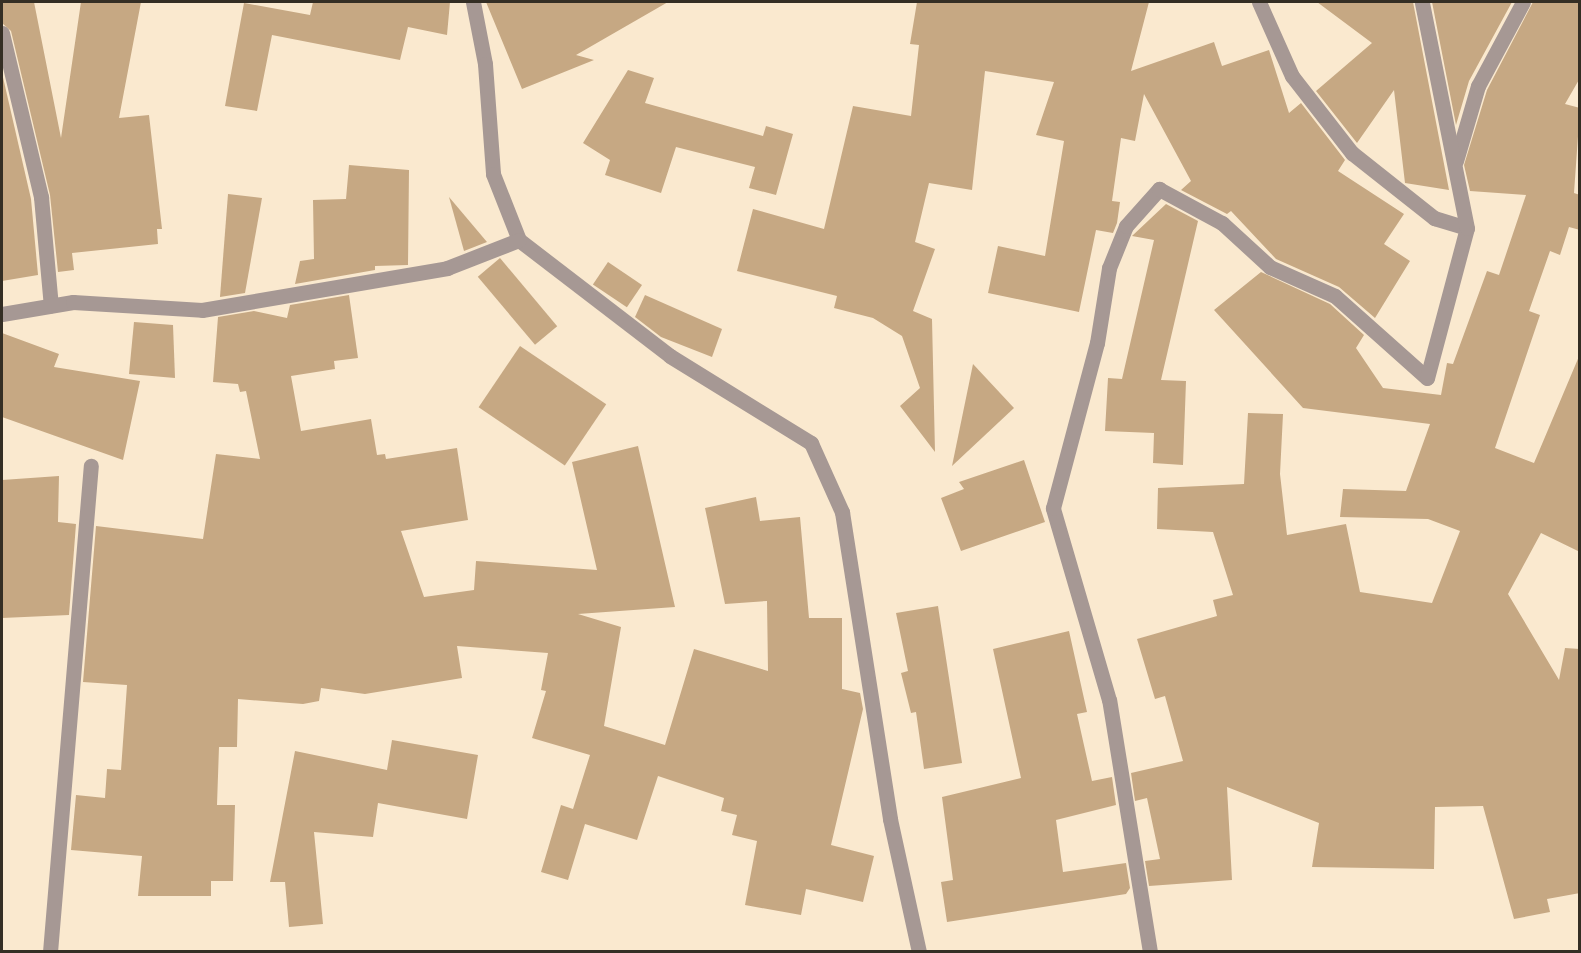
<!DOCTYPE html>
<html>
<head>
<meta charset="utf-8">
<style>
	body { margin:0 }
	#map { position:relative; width:1581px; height:953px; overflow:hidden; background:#fae9cf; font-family:Helvetica,sans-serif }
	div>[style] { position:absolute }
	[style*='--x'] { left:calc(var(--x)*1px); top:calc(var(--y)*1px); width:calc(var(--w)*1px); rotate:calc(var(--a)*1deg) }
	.building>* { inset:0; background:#c6a883; transform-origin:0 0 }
	.street>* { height:15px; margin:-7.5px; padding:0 7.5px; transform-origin:7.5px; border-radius:7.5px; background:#a69894 }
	span { translate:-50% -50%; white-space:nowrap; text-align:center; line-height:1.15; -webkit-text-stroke:4.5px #fff8ed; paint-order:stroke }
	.frame { position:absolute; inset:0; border:3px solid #342e24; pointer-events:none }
</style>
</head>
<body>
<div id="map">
	<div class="building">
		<div style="clip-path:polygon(2px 2px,34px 2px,61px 138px,81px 2px,141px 2px,119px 118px,149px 115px,162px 229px,157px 229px,158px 244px,72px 253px,74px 270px,58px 272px,50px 195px,11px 31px,2px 23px)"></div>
		<div style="clip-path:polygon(313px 2px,450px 2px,447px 35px,408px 27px,400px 60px,272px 35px,257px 111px,225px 106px,244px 3px,310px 15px)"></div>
		<div style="clip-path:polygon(486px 2px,668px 2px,576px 55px,594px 60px,522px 89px)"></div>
		<div style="clip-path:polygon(917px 2px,1149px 2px,1131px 71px,1214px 42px,1222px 66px,1269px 50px,1289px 113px,1301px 103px,1345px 160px,1338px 171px,1404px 214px,1384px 244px,1410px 261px,1375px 318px,1339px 287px,1276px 259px,1231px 211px,1227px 214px,1181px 190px,1191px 181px,1144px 94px,1135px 141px,1121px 138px,1112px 201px,1120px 202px,1117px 223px,1113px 233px,1096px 230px,1079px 312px,988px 293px,998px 246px,1045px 256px,1064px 141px,1036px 135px,1054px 82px,985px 71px,972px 190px,929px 183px,915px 242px,935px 249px,913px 311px,932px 319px,935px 452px,900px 406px,920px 388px,902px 336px,873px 318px,834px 308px,837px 296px,737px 271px,753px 209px,824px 229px,853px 106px,911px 116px,919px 45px,910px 44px)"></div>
		<div style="clip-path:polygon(1317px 2px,1413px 2px,1449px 190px,1405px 183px,1394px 90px,1357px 143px,1316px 91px,1372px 43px)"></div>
		<div style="clip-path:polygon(1432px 2px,1512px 2px,1469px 81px,1456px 125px)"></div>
		<div style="clip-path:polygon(1533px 2px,1580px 2px,1580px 78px,1565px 104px,1580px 108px,1574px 193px,1580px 195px,1580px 230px,1569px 227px,1560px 255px,1550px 251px,1529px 311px,1540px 315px,1495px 448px,1534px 463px,1580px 354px,1580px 552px,1541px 533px,1508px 594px,1559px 680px,1565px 648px,1580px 649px,1580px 893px,1547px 899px,1550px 912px,1514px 919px,1483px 806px,1435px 807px,1434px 869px,1312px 867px,1319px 823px,1227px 787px,1232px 880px,1149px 886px,1145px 861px,1160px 859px,1147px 798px,1135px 801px,1131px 773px,1183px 761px,1165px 696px,1155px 699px,1137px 639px,1217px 616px,1213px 600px,1233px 595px,1213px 532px,1157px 529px,1158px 488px,1244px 484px,1248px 413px,1283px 414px,1280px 474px,1287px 535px,1346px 524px,1360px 592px,1432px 603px,1460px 531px,1428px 519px,1340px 517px,1343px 489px,1406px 491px,1430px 424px,1303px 408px,1214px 310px,1261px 272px,1330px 304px,1364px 335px,1356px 348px,1383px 388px,1441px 395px,1447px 363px,1453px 364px,1487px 271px,1499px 275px,1526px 195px,1470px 191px,1464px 165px,1487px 90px)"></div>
		<div style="clip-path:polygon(628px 70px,654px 78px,645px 103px,763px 136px,766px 126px,793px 134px,776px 195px,749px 188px,755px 167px,676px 147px,661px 193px,605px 175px,610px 160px,583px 143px)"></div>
		<div style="clip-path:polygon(2px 73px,31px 199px,38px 275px,2px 281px)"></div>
		<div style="clip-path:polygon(349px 165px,409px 170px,408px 265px,375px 266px,375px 270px,295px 284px,300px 261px,314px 259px,313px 200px,346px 199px)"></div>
		<div style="clip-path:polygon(228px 194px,262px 198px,245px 293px,220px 297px)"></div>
		<div style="clip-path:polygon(449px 197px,487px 242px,464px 251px)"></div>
		<div style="clip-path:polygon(1166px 204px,1198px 221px,1161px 380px,1186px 381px,1183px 465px,1153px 463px,1154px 433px,1105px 431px,1108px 378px,1122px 379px,1154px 240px,1132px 236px)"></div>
		<div style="left:500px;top:258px;width:89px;height:29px;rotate:50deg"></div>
		<div style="left:608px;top:262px;width:41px;height:27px;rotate:34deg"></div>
		<div style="clip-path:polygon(349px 295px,358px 358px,334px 361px,335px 369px,291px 376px,301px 431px,371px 419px,377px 455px,385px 454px,386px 459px,457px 448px,468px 520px,401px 531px,424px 597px,474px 590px,476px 561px,597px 570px,572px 462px,638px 446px,675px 607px,578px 614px,621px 627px,604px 726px,665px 745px,694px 649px,768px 671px,767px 601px,725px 604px,705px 508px,756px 497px,760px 521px,800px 517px,809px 618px,842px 618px,842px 689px,860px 693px,863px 709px,831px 845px,874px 856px,863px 902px,806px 889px,801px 915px,745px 905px,757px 841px,732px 835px,737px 815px,721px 811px,724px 798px,658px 776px,637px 840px,585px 824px,568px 880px,541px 872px,561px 805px,573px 809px,590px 755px,532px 738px,546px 691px,541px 690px,548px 653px,457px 646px,462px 678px,365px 694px,321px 688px,319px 701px,303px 704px,238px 699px,237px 747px,219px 747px,217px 805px,235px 805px,233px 881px,211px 881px,211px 896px,138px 896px,142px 856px,71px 850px,76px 795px,105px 798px,107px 769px,121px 770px,127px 685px,83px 682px,96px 526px,203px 539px,216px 454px,260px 459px,246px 391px,240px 392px,238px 384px,213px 382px,218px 317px,254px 311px,287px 318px,290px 305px)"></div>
		<div style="clip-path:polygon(645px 295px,722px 329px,712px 357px,661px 337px,635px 317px)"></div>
		<div style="clip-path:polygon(134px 322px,173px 325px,175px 378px,129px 374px)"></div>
		<div style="clip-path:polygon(2px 333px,59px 354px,54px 367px,140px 381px,123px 460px,2px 417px)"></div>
		<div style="left:520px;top:346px;width:104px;height:74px;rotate:34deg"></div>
		<div style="clip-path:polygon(973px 364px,1014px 408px,952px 466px)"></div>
		<div style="clip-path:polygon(1024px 460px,1045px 522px,961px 551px,941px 498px,964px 489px,959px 482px)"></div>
		<div style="clip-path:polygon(59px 476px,58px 522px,76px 524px,69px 615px,2px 618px,2px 480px)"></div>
		<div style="clip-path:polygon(938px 606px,962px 763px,924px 769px,916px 712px,911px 713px,901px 673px,908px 671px,896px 613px)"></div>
		<div style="clip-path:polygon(1069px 631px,1087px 712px,1077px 714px,1092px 781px,1112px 777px,1116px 805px,1056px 820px,1063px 872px,1126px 863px,1130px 888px,1126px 894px,947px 922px,941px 882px,953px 880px,942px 797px,1021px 778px,993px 649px)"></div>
		<div style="clip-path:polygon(392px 740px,478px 755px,467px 819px,378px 803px,373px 837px,314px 832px,323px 924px,289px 927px,285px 882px,270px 882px,295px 751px,387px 770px)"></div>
	</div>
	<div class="street">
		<div style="--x:473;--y:2;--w:63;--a:79"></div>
		<div style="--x:485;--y:64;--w:110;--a:85.8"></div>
		<div style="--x:493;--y:174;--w:71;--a:68.5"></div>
		<div style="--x:519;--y:240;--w:190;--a:37.5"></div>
		<div style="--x:670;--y:356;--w:166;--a:31.7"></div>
		<div style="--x:811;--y:443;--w:76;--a:65.8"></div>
		<div style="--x:842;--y:512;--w:311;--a:81.1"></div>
		<div style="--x:890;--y:819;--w:136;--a:77.7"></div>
		<div style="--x:1259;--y:2;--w:81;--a:66"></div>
		<div style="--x:1292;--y:76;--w:98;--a:52.1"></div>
		<div style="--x:1352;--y:153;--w:105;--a:38.4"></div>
		<div style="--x:1434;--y:218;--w:34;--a:17"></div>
		<div style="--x:2;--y:33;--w:169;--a:76.6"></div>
		<div style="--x:41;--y:197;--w:109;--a:84.8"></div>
		<div style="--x:1456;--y:161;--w:78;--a:-73.7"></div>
		<div style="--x:1478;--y:86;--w:95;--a:-61.8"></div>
		<div style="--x:2;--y:314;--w:72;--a:-9.6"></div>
		<div style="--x:73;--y:302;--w:129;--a:3.5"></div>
		<div style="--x:202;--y:310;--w:249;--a:-9.7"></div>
		<div style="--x:447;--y:268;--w:77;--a:-21.3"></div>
		<div style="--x:50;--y:952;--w:488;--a:-85.2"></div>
		<div style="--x:1150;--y:952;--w:255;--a:-99.2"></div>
		<div style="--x:1109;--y:700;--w:200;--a:-106.3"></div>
		<div style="--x:1053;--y:508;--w:171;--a:-75.1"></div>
		<div style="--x:1097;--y:343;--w:76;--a:-80.9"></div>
		<div style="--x:1109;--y:268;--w:45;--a:-68"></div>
		<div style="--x:1126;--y:226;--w:50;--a:-48.3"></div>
		<div style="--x:1159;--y:189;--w:72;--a:28.4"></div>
		<div style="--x:1222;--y:223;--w:65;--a:42.5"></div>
		<div style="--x:1270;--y:267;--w:71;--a:24"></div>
		<div style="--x:1335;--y:296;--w:123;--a:41.7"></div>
		<div style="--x:1427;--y:378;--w:155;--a:-75.1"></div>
		<div style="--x:1467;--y:228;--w:230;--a:-101.3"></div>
	</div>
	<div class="frame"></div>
</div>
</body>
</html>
